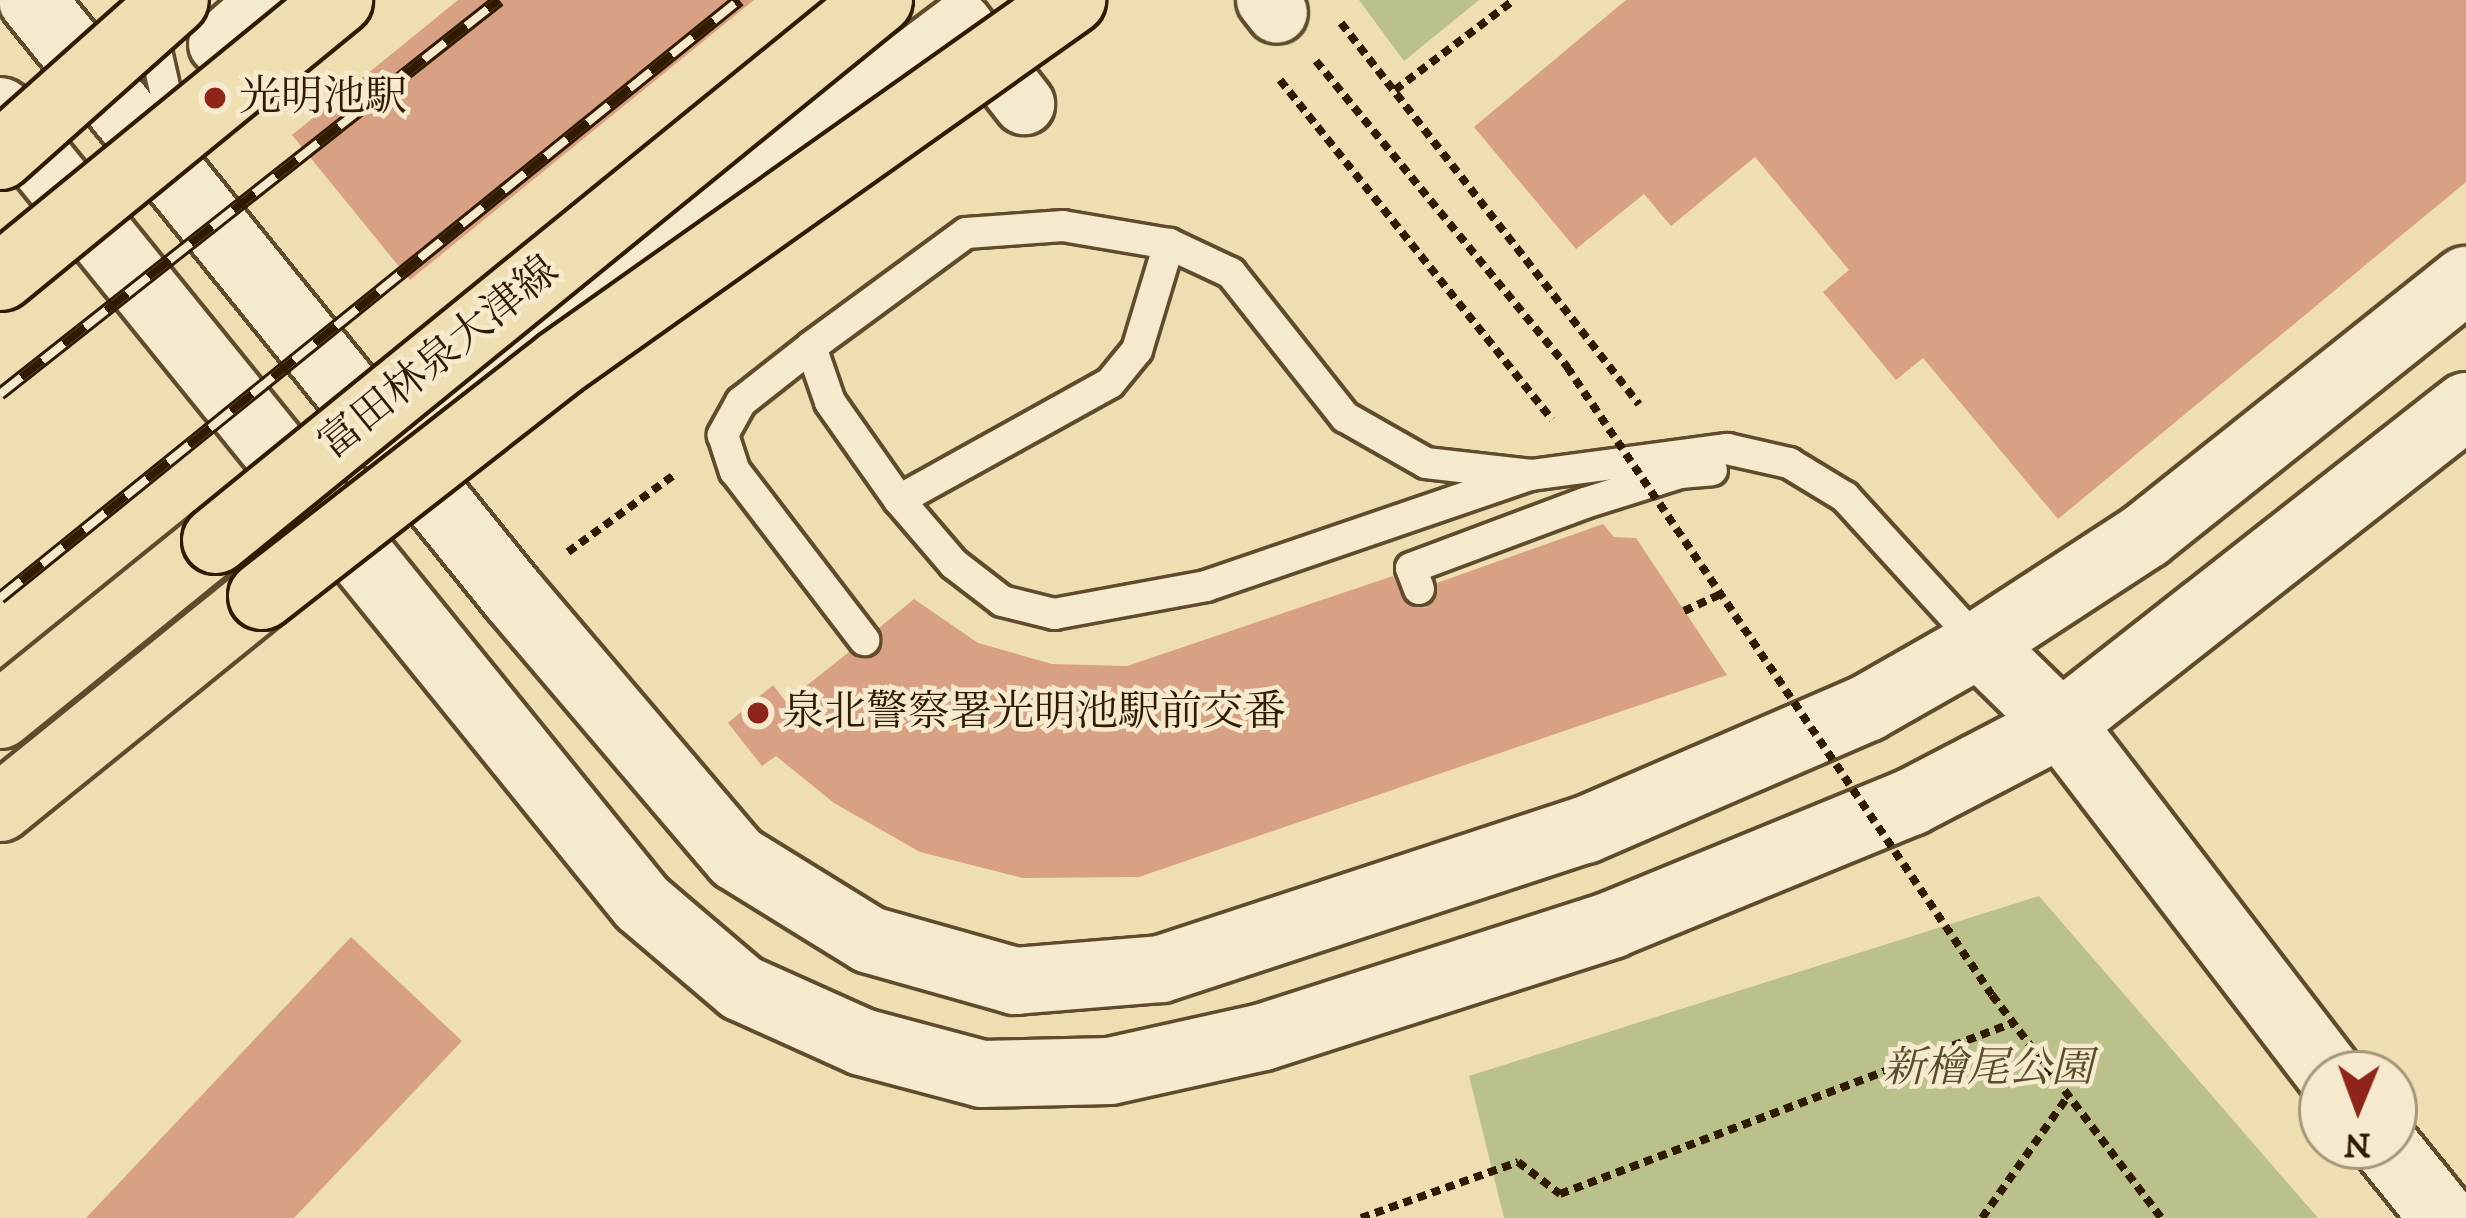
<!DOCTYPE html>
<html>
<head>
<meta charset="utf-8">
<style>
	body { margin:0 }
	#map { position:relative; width:2466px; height:1218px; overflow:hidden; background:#efdeb2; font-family:"IM FELL DW Pica","Noto Serif JP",serif }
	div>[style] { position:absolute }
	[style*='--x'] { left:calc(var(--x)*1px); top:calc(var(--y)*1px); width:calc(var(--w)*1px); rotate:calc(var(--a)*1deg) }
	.green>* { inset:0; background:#bac18b }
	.building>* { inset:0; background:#d8a183 }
	.path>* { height:8px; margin-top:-4px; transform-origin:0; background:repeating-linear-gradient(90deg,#301b00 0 9px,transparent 0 15px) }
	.roads { filter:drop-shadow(3px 0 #604c2c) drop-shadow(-3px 0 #604c2c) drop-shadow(0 3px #604c2c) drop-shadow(0 -3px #604c2c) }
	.lane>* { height:30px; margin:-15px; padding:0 15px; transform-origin:15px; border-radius:15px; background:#f5eacd }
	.street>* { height:60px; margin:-30px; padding:0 30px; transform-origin:30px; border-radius:30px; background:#f5eacd }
	.secondary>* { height:66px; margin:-33px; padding:0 33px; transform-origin:33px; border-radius:33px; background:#f5eacd }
	.primary>* { height:66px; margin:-33px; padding:0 33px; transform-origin:33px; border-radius:33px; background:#efdeb2 }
	.rail>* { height:14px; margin-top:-7px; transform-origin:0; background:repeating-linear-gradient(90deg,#f5eacd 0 27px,#301b00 0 54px); box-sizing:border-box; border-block:3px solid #301b00 }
	.path-bridge>* { height:8px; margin-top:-4px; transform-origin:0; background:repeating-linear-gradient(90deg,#301b00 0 9px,transparent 0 15px) }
	.bridges { filter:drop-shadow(3px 0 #301b00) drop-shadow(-3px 0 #301b00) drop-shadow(0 3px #301b00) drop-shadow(0 -3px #301b00) }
	.primary-bridge>* { height:66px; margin:-33px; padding:0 33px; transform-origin:33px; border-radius:33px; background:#efdeb2 }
	.dots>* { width:33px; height:33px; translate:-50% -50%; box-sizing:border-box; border:6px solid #f5eacd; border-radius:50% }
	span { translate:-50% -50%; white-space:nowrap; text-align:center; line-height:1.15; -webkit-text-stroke:9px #f5eacd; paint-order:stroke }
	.poi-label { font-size:42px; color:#301b00 }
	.left { translate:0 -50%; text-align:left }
	.street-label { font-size:42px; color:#301b00 }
	.park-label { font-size:42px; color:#594d2a; font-style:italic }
	.north { position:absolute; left:2298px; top:1050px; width:120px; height:120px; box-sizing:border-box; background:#f5eacd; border:3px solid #a6977b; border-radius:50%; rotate:181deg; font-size:33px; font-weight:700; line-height:48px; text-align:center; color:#301b00 }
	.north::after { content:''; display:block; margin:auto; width:42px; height:54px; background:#8f2418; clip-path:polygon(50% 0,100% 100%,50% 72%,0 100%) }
</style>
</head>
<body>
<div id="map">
	<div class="green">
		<div style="clip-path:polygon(1359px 0,1479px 0,1404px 61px)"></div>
		<div style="clip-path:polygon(2039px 896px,2318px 1218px,1504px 1218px,1469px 1076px)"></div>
	</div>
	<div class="building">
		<div style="clip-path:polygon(458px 0,754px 0,410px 280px,292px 135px)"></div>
		<div style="clip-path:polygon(1626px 0,2466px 0,2466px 182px,2058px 519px,1923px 358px,1896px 380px,1823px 292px,1849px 270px,1755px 157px,1671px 226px,1644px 194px,1576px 249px,1474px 127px)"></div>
		<div style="clip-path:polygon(1603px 524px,1614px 537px,1636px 538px,1727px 675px,1139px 877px,1023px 878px,920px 852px,834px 803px,776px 756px,762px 766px,728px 723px,773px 685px,786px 702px,849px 652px,858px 658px,875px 656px,882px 646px,879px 628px,914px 599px,978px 643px,1052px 664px,1127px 666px,1393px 576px,1406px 603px,1425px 608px,1435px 600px,1437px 583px)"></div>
		<div style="clip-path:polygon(351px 937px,462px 1041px,294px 1218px,86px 1218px)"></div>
	</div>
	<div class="path">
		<div style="--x:1341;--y:23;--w:484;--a:52"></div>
		<div style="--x:1316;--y:61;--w:396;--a:50.6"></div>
		<div style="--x:1280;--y:80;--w:435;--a:51.3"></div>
		<div style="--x:1395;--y:90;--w:149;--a:-37.1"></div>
		<div style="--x:568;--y:552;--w:131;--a:-36"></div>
		<div style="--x:1684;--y:611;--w:41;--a:-24.7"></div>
		<div style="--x:1992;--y:995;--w:280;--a:52.8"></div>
		<div style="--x:1361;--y:1218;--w:167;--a:-19.6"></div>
		<div style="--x:1518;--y:1162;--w:53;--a:37.3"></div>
		<div style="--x:1560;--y:1194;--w:484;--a:-20.7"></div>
		<div style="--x:1982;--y:1218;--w:149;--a:-54.8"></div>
	</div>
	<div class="roads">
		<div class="lane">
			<div style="--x:150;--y:24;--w:114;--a:77.3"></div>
			<div style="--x:811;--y:347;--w:89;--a:141.8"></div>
			<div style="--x:741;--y:402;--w:38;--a:119"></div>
			<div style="--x:723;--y:435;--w:38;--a:72"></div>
			<div style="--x:735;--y:471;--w:213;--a:52.6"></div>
			<div style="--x:1531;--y:475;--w:106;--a:-173.5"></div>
			<div style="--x:1426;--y:463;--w:93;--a:-150.4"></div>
			<div style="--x:1345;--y:417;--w:184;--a:-128.4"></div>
			<div style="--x:1231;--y:273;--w:68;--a:-154.9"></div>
			<div style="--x:1169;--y:244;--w:108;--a:-170.4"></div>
			<div style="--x:1063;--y:226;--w:97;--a:175.9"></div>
			<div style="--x:966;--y:233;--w:192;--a:143.7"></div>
			<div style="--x:811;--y:347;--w:58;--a:70.9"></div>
			<div style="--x:830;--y:402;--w:120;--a:54.9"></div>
			<div style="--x:899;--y:500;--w:84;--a:49.3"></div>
			<div style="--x:954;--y:564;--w:61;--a:37.6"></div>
			<div style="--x:1002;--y:601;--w:54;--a:14"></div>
			<div style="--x:1054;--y:614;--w:155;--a:-10.4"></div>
			<div style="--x:1206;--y:586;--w:343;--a:-18.9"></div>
			<div style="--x:1531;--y:475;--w:198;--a:-7.6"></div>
			<div style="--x:1727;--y:449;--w:64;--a:12.7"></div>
			<div style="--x:1789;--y:463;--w:66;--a:31.3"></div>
			<div style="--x:1845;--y:497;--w:199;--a:47.6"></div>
			<div style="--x:899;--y:500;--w:241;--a:-29"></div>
			<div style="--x:1110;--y:383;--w:43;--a:-50.7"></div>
			<div style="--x:1137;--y:350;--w:111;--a:-73.2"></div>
			<div style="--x:1419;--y:589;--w:22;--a:-111"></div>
			<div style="--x:1411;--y:568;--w:186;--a:-20.5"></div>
			<div style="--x:1585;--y:503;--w:100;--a:-17.5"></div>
			<div style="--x:1680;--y:473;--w:32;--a:-5"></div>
		</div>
		<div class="street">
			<div style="--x:1267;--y:0;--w:16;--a:52"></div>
			<div style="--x:219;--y:44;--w:67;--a:-41.3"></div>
			<div style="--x:442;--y:411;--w:648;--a:-36.78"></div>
			<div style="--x:961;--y:23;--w:103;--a:52.1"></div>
		</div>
		<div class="secondary">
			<div style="--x:32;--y:0;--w:765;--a:51.05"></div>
			<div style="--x:513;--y:595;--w:345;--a:49.6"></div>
			<div style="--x:737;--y:858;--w:156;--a:31.7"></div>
			<div style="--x:870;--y:940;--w:151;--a:15.8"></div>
			<div style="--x:1015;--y:981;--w:146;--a:-4.7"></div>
			<div style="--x:1161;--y:969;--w:446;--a:-18.2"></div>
			<div style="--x:1585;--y:830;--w:307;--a:-23.4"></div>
			<div style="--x:1867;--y:708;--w:129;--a:-29.7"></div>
			<div style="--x:1979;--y:644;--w:199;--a:-33.1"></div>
			<div style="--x:2146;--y:535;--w:409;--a:-38.6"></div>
			<div style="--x:0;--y:111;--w:1020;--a:50.97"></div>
			<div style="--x:642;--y:903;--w:131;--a:40.4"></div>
			<div style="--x:742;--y:988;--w:132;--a:24.2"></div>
			<div style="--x:862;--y:1042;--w:124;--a:14.9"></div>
			<div style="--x:982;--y:1074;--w:128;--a:-1.3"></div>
			<div style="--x:1110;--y:1071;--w:157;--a:-12.5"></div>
			<div style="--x:1263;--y:1037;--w:366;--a:-17.8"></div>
			<div style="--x:1611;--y:925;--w:324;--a:-22.3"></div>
			<div style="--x:1911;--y:802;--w:169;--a:-27.5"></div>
			<div style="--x:2061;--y:724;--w:515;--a:-38.14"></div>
			<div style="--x:1979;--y:644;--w:115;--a:44.3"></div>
			<div style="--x:2061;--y:724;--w:441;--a:52.5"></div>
			<div style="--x:2386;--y:1146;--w:92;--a:51.1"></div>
		</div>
		<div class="primary">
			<div style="--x:0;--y:715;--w:278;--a:-39"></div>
			<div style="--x:0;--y:808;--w:337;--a:-39"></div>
		</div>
	</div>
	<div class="rail">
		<div style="--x:0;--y:394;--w:636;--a:-38.29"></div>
		<div style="--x:0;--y:598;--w:951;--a:-38.98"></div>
	</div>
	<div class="path-bridge">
		<div style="--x:1567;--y:367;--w:758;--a:55.91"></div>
	</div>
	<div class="bridges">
		<div class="primary-bridge">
			<div style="--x:0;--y:156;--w:234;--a:-41.7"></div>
			<div style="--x:1;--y:277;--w:437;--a:-39.3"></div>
			<div style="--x:216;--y:540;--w:855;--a:-39.16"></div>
			<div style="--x:262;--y:596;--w:378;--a:-38"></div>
			<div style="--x:560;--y:363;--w:628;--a:-35.34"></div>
		</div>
	</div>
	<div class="dots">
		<div style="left:215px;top:98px;background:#8f2418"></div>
		<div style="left:758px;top:713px;background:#8f2418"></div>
	</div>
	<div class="poi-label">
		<span class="left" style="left:239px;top:98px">光明池駅</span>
		<span class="left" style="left:782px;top:713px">泉北警察署光明池駅前交番</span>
	</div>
	<div class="street-label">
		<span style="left:439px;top:358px;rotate:-39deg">富田林泉大津線</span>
	</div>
	<div class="park-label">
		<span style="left:1988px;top:1069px">新檜尾公園</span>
	</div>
	<div class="north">N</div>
</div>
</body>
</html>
